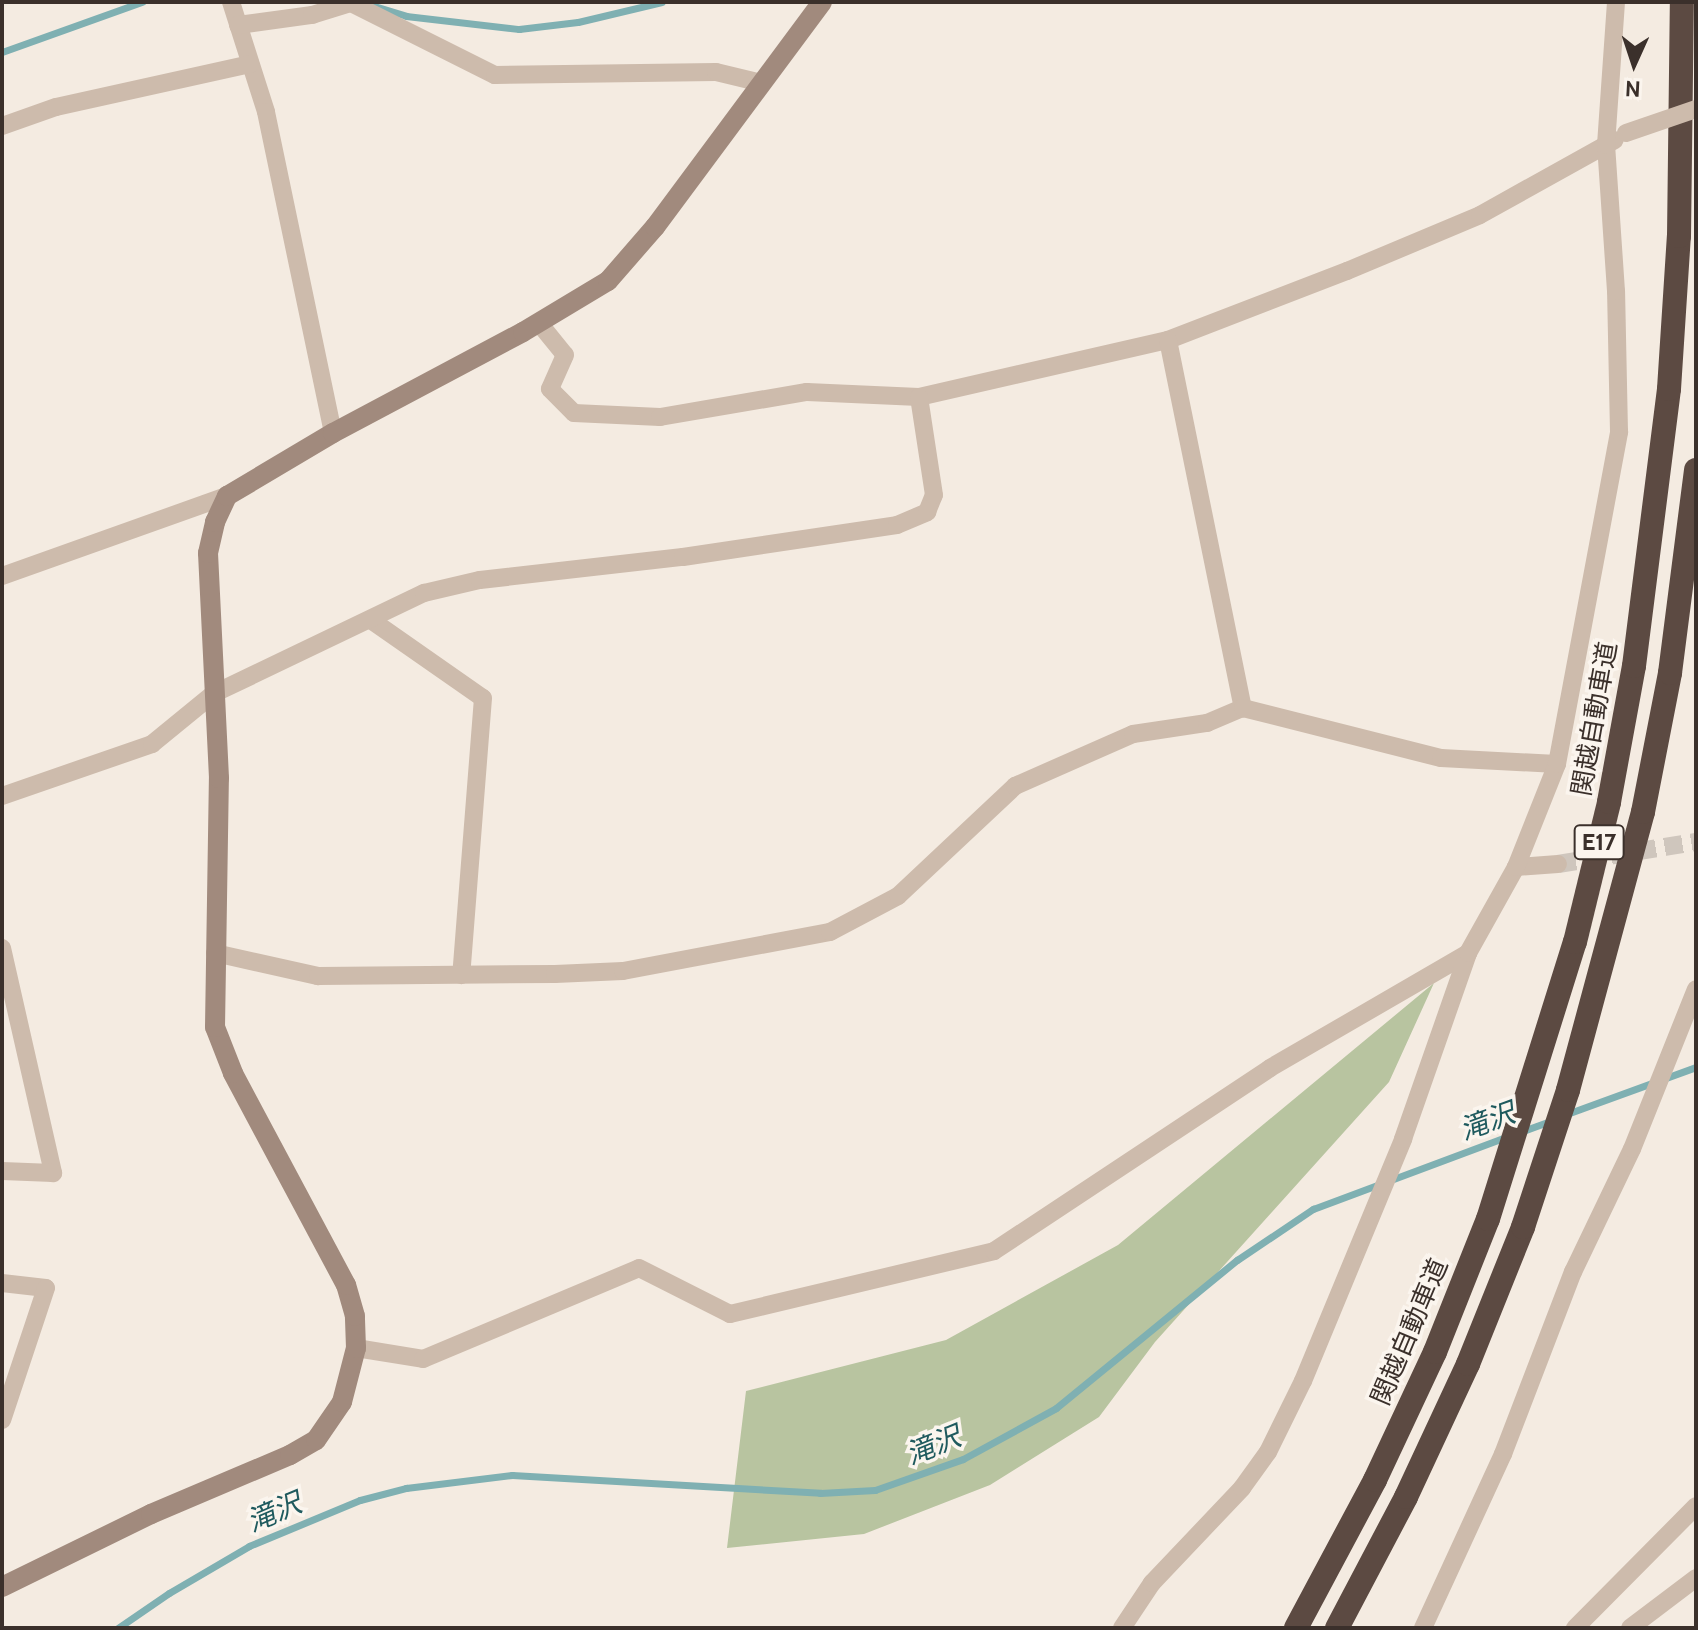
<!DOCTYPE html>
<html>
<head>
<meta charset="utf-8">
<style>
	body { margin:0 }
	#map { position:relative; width:1698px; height:1630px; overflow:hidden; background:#f4ebe1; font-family:Cabin,"Noto Sans JP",sans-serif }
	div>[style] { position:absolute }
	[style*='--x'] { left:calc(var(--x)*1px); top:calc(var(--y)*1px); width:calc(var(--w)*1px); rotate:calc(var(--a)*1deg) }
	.green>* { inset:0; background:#b8c4a0 }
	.stream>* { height:7px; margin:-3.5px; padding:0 3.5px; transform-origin:3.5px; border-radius:3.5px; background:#7fb0b2 }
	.street-tunnel>* { height:18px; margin-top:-9px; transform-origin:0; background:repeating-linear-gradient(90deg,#cfc6bd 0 18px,transparent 0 27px) }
	.street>* { height:18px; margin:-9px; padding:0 9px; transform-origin:9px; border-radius:9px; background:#cdbbac }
	.secondary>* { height:20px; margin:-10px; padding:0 10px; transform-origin:10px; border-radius:10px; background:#a18a7d }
	.highway>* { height:24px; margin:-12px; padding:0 12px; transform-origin:12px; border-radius:12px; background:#5c4a42 }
	.street-bridge>* { height:18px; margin:-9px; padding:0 9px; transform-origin:9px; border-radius:9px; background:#cdbbac }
	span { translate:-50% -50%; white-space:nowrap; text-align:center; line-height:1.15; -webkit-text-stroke:7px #fbf5ee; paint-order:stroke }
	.shield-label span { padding:2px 6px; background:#fbf5ee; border:2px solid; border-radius:6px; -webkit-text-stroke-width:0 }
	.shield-label { font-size:24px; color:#3b302b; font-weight:700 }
	.street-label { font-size:26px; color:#3b302b }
	.water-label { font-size:28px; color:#1f5a5e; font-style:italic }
	.frame { position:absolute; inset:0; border:4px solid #3b302b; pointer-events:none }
	.north { position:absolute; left:1594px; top:24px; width:80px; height:80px; -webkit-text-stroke:6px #fbf5ee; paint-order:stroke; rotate:183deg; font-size:22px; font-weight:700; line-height:32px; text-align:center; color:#3b302b }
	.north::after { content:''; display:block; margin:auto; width:28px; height:36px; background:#3b302b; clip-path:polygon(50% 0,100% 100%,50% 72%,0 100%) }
</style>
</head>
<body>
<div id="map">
	<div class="green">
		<div style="clip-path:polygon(1434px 983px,1389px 1082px,1155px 1342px,1099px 1417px,990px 1485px,864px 1534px,727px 1548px,746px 1391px,946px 1340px,1118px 1245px)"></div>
	</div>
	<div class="stream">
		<div style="--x:371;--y:5;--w:37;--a:17"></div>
		<div style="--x:406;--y:16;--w:114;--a:6.6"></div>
		<div style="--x:519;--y:29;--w:59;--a:-6.8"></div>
		<div style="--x:578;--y:22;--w:86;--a:-13.4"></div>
		<div style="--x:2;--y:52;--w:149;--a:-19.7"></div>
		<div style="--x:1564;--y:1115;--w:140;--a:-20"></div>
		<div style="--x:1523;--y:1131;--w:32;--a:-20"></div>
		<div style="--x:118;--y:1628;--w:62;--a:-34.5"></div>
		<div style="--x:169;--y:1593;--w:93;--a:-30.4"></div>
		<div style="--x:249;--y:1546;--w:120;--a:-22.5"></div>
		<div style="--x:360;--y:1500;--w:48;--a:-14.6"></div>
		<div style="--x:406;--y:1488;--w:107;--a:-7"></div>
		<div style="--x:512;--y:1475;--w:309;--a:3.3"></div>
		<div style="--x:820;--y:1493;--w:55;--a:-3.1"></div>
		<div style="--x:875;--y:1490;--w:93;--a:-19.4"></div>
		<div style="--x:963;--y:1459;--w:106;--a:-28.7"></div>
		<div style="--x:1056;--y:1408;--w:234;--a:-39.3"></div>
		<div style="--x:1237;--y:1260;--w:92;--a:-33.9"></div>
		<div style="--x:1313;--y:1209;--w:208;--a:-20.5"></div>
	</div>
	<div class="street-tunnel">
		<div style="--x:1558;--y:864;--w:140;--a:-9.1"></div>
	</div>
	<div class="street">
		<div style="--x:231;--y:2;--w:115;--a:72.3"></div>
		<div style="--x:266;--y:112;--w:328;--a:78.2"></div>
		<div style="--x:351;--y:3;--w:161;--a:26.6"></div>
		<div style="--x:495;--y:75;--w:221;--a:-0.8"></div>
		<div style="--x:716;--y:72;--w:47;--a:13.4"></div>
		<div style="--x:238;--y:25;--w:75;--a:-7.7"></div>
		<div style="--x:312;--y:15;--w:44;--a:-17.2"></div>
		<div style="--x:2;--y:126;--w:57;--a:-19.4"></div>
		<div style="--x:56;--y:107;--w:199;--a:-12.5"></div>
		<div style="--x:539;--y:323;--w:41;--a:50.9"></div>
		<div style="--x:565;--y:355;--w:37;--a:114"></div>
		<div style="--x:550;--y:389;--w:34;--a:45"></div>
		<div style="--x:574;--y:413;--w:86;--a:2.7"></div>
		<div style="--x:660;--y:417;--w:149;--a:-9.7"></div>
		<div style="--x:807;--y:392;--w:112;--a:2.6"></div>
		<div style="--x:919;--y:397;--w:255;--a:-12.9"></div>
		<div style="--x:1168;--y:340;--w:192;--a:-21.1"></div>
		<div style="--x:1347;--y:271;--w:144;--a:-22.8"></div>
		<div style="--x:1480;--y:215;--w:154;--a:-29.1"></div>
		<div style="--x:1168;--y:340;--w:376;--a:78.5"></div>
		<div style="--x:2;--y:576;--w:239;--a:-19.6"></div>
		<div style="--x:371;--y:620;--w:136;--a:34.9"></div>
		<div style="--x:483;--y:698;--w:278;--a:94.5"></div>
		<div style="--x:2;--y:796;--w:159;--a:-19.1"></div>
		<div style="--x:152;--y:744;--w:79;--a:-39.3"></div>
		<div style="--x:213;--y:694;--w:234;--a:-25.6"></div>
		<div style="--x:424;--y:593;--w:57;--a:-13.1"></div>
		<div style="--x:480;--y:580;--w:204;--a:-6.5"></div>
		<div style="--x:683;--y:557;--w:216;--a:-8.5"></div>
		<div style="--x:897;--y:525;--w:33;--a:-23"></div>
		<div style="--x:927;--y:512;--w:18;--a:-68"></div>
		<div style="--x:934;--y:495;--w:99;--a:-98.7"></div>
		<div style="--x:1516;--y:867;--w:42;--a:-4.1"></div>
		<div style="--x:2;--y:948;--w:231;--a:77.2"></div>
		<div style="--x:53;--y:1173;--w:51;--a:-177.8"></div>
		<div style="--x:215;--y:953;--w:106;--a:12.6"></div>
		<div style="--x:318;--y:976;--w:237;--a:-0.5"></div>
		<div style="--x:555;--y:974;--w:68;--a:-2.5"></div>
		<div style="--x:623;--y:971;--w:211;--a:-10.7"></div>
		<div style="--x:830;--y:932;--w:77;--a:-27.9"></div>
		<div style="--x:898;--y:896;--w:161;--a:-43.2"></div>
		<div style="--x:1015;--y:786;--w:129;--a:-23.8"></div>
		<div style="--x:1133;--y:734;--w:75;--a:-8.5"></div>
		<div style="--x:1207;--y:723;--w:39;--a:-23"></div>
		<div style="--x:1243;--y:708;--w:204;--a:14.2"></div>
		<div style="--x:1441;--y:758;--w:116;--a:3"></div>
		<div style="--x:2;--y:1283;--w:44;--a:6.5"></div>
		<div style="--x:46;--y:1288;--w:139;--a:108.4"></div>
		<div style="--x:356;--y:1348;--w:68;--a:9.3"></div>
		<div style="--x:423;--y:1359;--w:234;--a:-22.8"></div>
		<div style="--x:639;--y:1268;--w:102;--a:26.8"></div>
		<div style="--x:730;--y:1314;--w:271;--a:-13.4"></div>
		<div style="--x:994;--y:1251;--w:331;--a:-33.5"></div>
		<div style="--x:1270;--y:1068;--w:229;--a:-30.1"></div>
		<div style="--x:1122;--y:1628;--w:54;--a:-56.3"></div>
		<div style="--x:1152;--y:1583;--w:131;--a:-46.5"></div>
		<div style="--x:1242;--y:1488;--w:44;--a:-54.2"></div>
		<div style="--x:1268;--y:1452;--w:79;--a:-63.8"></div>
		<div style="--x:1303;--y:1381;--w:262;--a:-67.5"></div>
		<div style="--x:1403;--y:1139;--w:197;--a:-70.7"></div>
		<div style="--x:1468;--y:953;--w:98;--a:-60.8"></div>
		<div style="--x:1516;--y:867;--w:111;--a:-68.3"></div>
		<div style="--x:1557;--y:764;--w:338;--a:-79.4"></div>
		<div style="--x:1619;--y:432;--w:141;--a:-91.2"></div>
		<div style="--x:1616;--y:291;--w:146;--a:-93.9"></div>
		<div style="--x:1606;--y:145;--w:143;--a:-86"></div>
		<div style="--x:1423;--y:1628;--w:192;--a:-65.3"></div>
		<div style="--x:1503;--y:1454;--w:195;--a:-69"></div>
		<div style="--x:1573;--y:1272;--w:136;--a:-64.4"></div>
		<div style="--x:1632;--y:1149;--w:172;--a:-68.2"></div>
		<div style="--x:1575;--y:1628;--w:172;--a:-45.2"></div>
		<div style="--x:1630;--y:1628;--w:83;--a:-37.1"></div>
	</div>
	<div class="secondary">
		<div style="--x:2;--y:1587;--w:166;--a:-26.1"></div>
		<div style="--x:151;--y:1514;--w:151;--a:-23"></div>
		<div style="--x:290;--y:1455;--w:30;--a:-30"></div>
		<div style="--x:316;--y:1440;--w:46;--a:-55.6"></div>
		<div style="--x:342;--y:1402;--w:56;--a:-75.5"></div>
		<div style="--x:356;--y:1348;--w:32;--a:-92"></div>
		<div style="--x:355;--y:1316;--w:32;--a:-106"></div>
		<div style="--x:346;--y:1285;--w:240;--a:-118.1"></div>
		<div style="--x:233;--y:1073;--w:49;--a:-111.4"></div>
		<div style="--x:215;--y:1027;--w:249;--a:-89.1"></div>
		<div style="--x:219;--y:778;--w:225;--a:-92.8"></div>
		<div style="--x:208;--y:553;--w:32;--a:-77"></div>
		<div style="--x:215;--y:522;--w:29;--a:-65"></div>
		<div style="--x:227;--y:496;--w:123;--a:-30.7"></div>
		<div style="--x:333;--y:433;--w:215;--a:-28"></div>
		<div style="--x:523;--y:332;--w:99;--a:-31"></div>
		<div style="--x:608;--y:281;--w:72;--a:-49"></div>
		<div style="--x:655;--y:227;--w:280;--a:-53.4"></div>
	</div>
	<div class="highway">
		<div style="--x:1296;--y:1628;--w:168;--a:-61.9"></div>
		<div style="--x:1375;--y:1480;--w:141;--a:-64.9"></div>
		<div style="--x:1435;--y:1352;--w:143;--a:-68.3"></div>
		<div style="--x:1488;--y:1219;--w:290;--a:-72.6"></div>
		<div style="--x:1575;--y:942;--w:144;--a:-76.3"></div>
		<div style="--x:1609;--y:802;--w:138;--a:-79.6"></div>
		<div style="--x:1634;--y:666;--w:279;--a:-82.8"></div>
		<div style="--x:1669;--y:389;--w:153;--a:-86.3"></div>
		<div style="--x:1679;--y:236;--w:234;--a:-89.3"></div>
		<div style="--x:1337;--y:1628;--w:148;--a:-62.2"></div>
		<div style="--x:1406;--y:1497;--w:147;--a:-65"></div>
		<div style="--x:1468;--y:1364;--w:148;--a:-68.1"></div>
		<div style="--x:1523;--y:1227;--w:144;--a:-71.8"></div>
		<div style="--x:1568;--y:1090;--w:288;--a:-74.9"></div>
		<div style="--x:1643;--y:812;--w:142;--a:-79"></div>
		<div style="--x:1670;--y:673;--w:205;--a:-82.7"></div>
	</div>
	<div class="street-bridge">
		<div style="--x:1626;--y:133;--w:74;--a:-18.9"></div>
	</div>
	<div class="shield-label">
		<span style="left:1599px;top:842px">E17</span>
	</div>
	<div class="street-label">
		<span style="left:1595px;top:719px;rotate:-80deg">関越自動車道</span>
		<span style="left:1410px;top:1332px;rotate:-67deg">関越自動車道</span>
	</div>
	<div class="water-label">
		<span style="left:1487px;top:1121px;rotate:-20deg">滝沢</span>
		<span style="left:933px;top:1445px;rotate:-22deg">滝沢</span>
		<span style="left:274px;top:1512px;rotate:-23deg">滝沢</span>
	</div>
	<div class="frame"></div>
	<div class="north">N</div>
</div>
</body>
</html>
